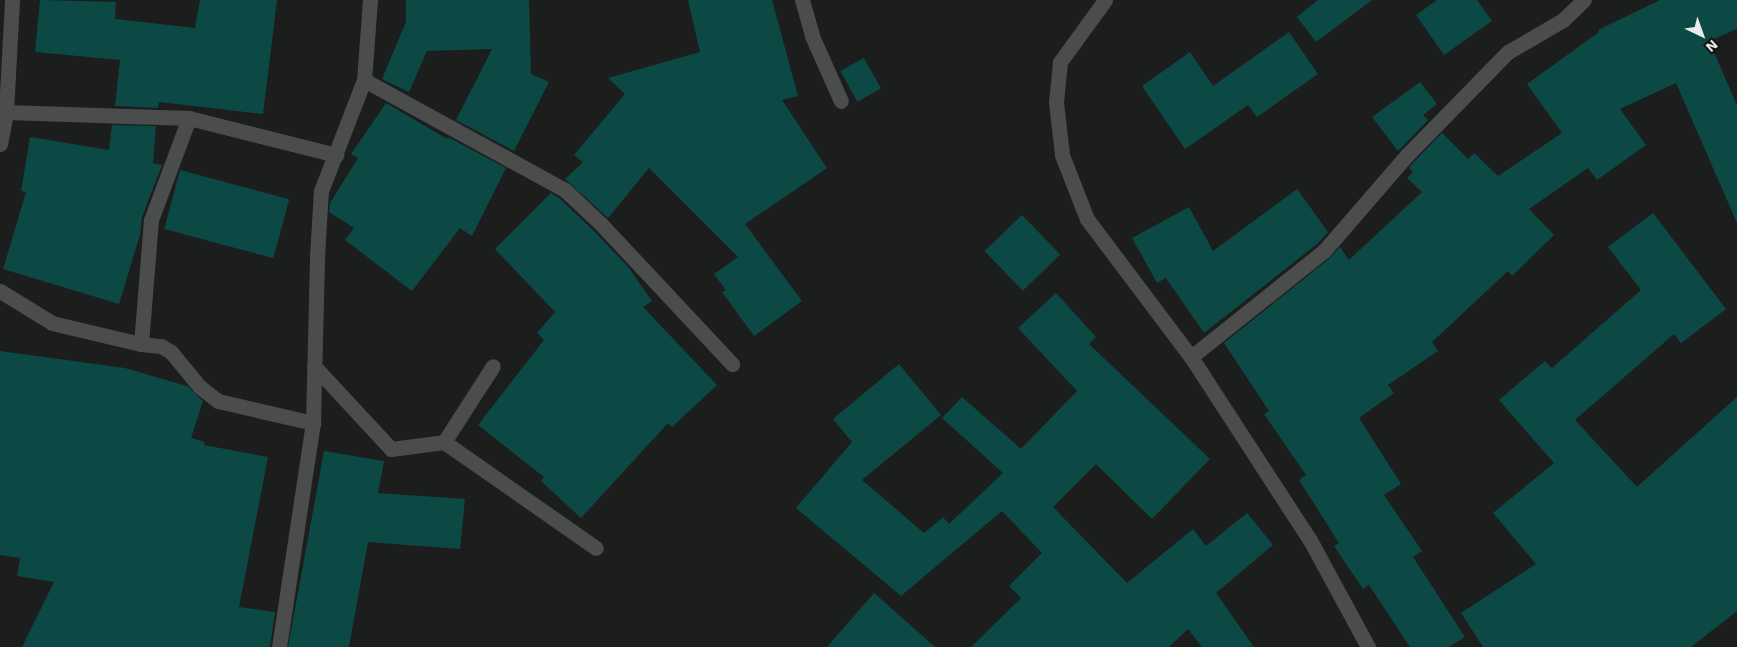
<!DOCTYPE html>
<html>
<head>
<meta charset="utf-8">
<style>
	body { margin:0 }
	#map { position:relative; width:1737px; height:647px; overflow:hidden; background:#1b1e1c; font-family:"Work Sans",sans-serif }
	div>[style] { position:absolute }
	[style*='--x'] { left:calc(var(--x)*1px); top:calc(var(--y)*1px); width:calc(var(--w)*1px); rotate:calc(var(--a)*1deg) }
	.building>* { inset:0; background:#0c4944; transform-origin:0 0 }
	.street>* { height:15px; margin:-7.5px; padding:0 7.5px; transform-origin:7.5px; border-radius:7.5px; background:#4a4d4b }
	span { translate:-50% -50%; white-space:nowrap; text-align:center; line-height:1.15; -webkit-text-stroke:5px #121413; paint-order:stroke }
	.north { position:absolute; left:1677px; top:10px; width:50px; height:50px; -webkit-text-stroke:4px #121413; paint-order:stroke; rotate:138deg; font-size:14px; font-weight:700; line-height:20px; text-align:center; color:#e8eae9 }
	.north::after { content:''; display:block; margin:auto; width:18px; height:22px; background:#e8eae9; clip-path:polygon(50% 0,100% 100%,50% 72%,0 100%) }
</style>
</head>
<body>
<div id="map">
	<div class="building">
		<div style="clip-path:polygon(40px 0,116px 2px,115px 19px,195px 28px,200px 0,277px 0,263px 114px,159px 102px,158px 108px,115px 106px,120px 60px,35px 52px)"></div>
		<div style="clip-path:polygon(406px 0,529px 0,531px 74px,549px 82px,514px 151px,456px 120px,492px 49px,427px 51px,409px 92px,382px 79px,406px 22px)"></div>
		<div style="clip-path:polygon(688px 0,772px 0,798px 96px,782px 100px,827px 168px,745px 224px,802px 301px,754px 336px,722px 292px,726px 290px,714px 274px,738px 257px,649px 168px,608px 218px,565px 179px,583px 162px,574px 155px,625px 94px,608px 78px,700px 52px)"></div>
		<div style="clip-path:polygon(1318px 0,1372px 0,1316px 42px,1297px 17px)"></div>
		<div style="clip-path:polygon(1437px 0,1477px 0,1492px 21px,1444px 55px,1416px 15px)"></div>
		<div style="clip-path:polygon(1660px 0,1737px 0,1737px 29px,1709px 41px,1737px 105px,1737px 223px,1676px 83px,1620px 109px,1646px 145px,1597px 180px,1588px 168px,1529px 209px,1554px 235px,1512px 276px,1508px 271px,1432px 342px,1438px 351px,1388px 385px,1394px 393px,1359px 418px,1401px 484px,1384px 495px,1422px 551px,1413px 557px,1465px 637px,1449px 647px,1410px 647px,1369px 585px,1363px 589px,1334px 546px,1339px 543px,1299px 480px,1306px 475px,1264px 414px,1269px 411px,1224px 343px,1330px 258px,1340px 247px,1349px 260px,1422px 192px,1407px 178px,1413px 172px,1409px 167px,1442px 133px,1468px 159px,1474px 153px,1498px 176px,1562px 133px,1527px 84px,1599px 32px,1598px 30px)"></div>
		<div style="clip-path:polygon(1289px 32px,1318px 74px,1257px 117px,1248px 105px,1185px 149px,1142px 86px,1190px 52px,1213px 86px)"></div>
		<div style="left:864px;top:58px;width:35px;height:27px;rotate:61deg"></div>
		<div style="clip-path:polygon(1420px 82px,1437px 104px,1423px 115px,1428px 120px,1398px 151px,1372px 117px)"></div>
		<div style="clip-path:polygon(386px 103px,447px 139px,448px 137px,506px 168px,472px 236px,460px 228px,412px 291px,345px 240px,354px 228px,329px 212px,330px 203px,358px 158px,351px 154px)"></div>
		<div style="clip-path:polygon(112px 125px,156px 126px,153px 163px,162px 165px,142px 217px,140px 235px,119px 304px,3px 269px,26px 192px,21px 191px,30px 137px,109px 150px)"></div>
		<div style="left:180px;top:170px;width:113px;height:61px;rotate:15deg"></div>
		<div style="clip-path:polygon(1297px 189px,1328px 232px,1317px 244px,1204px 333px,1166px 278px,1157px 283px,1132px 238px,1189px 207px,1213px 251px)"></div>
		<div style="clip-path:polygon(551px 193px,559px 198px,594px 231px,629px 268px,652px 301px,643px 307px,717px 385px,672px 427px,668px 423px,581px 518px,541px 481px,544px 477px,478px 425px,544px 340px,537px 333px,555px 312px,495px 249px)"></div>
		<div style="clip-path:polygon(1653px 213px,1726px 309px,1681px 343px,1674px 334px,1575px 420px,1637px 487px,1737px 397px,1737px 611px,1691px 647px,1483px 647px,1461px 613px,1536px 564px,1493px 513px,1554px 463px,1499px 400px,1545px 361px,1552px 368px,1641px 290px,1608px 247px)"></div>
		<div style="left:1022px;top:215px;width:55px;height:52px;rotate:46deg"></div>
		<div style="clip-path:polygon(1056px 293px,1096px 337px,1089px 344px,1210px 459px,1152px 519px,1096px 464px,1053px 507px,1127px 583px,1193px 529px,1206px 546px,1247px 513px,1273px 545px,1216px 593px,1254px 647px,1202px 647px,1188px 629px,1169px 647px,971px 647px,1021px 598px,1009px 586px,1042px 553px,1002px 511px,901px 596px,796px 508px,852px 442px,833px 419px,899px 364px,941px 415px,862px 480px,924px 533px,943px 517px,949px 524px,1003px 473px,942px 418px,962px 397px,1021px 449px,1077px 391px,1018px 328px)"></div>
		<div style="clip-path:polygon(0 351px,125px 368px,187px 386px,203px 401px,191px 438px,205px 442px,204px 445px,268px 457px,239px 607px,275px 612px,270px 647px,22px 647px,54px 582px,17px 576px,20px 558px,0 555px)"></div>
		<div style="clip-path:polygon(324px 451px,384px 461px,378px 493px,465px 499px,460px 549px,368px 542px,349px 647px,288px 647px)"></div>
		<div style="clip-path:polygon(874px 593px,935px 647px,827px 647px)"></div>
	</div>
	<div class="street">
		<div style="--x:802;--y:0;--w:37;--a:74"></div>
		<div style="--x:812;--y:36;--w:71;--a:66"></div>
		<div style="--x:1105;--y:0;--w:77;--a:126"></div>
		<div style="--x:1060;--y:62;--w:40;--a:95.7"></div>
		<div style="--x:1056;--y:102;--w:53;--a:83.5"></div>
		<div style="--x:1062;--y:155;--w:69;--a:68.7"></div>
		<div style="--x:1087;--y:219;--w:173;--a:53"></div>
		<div style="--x:1191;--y:357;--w:218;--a:57"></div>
		<div style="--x:1310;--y:540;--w:122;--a:61.5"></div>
		<div style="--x:364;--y:80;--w:229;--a:28.7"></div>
		<div style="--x:565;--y:190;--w:50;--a:43.4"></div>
		<div style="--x:601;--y:224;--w:192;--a:46.9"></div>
		<div style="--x:6;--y:112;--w:183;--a:1.9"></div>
		<div style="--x:189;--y:118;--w:152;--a:14.1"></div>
		<div style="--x:0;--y:144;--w:33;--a:-79"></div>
		<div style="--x:6;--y:112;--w:112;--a:-86.9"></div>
		<div style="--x:0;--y:291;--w:61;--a:31.6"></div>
		<div style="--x:52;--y:323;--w:91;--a:13.3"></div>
		<div style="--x:141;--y:344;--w:20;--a:6"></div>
		<div style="--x:161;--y:346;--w:12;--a:31"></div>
		<div style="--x:171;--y:352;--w:45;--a:50.4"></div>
		<div style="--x:200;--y:387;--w:23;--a:38"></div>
		<div style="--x:218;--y:401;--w:98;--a:13"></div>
		<div style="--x:141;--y:344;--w:124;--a:-85.4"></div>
		<div style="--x:151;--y:220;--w:109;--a:-69.6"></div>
		<div style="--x:1191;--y:357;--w:170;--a:-38.6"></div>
		<div style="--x:1324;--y:251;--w:127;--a:-49.2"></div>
		<div style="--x:1407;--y:155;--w:144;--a:-45.6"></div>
		<div style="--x:1508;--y:52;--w:64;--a:-30.2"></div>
		<div style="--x:1563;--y:20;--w:29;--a:-44"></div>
		<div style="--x:314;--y:366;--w:113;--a:47.1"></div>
		<div style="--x:391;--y:449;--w:53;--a:-7.5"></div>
		<div style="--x:444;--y:442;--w:185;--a:34.9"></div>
		<div style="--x:444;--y:442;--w:90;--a:-57.2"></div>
		<div style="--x:279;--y:647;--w:227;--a:-81.4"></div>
		<div style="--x:313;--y:423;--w:167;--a:-88.6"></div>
		<div style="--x:317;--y:256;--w:65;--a:-86.5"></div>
		<div style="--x:321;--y:191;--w:119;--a:-68.8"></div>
		<div style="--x:364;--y:80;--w:80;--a:-85.7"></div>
	</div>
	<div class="north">N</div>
</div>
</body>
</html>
